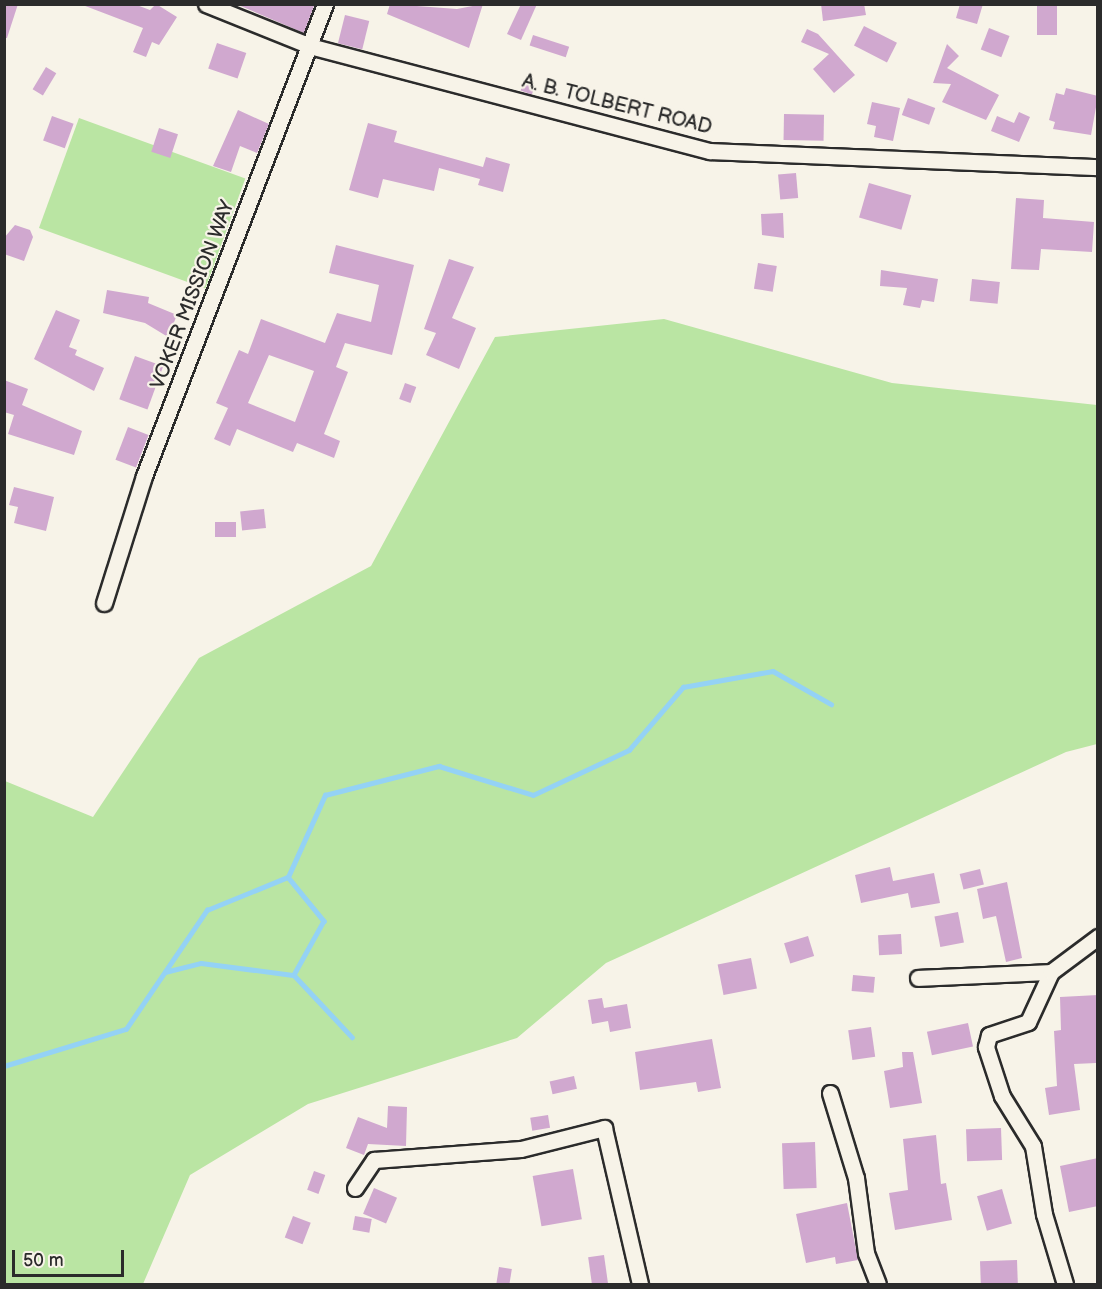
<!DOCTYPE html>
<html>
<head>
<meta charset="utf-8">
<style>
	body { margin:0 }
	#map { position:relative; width:1102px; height:1289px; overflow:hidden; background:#f7f3e8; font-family:"Balsamiq Sans",sans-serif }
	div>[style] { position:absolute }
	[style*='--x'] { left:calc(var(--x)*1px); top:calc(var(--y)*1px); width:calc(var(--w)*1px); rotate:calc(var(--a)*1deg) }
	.green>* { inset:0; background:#bae5a3; transform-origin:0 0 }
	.stream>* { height:4.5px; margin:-2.25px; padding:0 2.25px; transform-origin:2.25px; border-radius:2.25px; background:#94d2f5 }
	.building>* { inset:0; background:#d0a8cf; transform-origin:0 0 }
	.roads { filter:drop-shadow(2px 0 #2b2b2b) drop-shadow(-2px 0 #2b2b2b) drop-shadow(0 2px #2b2b2b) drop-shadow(0 -2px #2b2b2b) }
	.minor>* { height:15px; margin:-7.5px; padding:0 7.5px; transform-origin:7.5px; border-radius:7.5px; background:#f7f3e8 }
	span { translate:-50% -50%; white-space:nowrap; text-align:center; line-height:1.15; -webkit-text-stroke:4.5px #f7f3e8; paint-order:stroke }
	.street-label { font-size:20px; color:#2b2b2b }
	.frame { position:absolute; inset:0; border:6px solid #2b2b2b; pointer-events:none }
	.scale { position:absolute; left:12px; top:1250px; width:112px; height:27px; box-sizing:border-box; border:3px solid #2b2b2b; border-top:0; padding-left:8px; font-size:18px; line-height:21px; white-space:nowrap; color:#2b2b2b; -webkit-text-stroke:4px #f7f3e8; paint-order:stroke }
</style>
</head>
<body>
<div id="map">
	<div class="green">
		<div style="left:79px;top:118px;width:177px;height:117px;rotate:20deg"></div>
		<div style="clip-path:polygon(664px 319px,892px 383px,1097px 405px,1097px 744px,1066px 752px,606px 963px,517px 1038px,308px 1104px,190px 1175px,143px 1284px,5px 1284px,5px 781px,93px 817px,199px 658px,371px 566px,495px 337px)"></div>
	</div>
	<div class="stream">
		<div style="--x:288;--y:877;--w:57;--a:50.7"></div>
		<div style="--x:324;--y:921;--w:62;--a:119.1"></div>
		<div style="--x:165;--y:972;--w:37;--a:-14"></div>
		<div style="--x:201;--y:963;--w:94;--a:7.4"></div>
		<div style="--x:294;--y:975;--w:85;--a:46.9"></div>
		<div style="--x:4;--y:1066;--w:127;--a:-16.9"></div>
		<div style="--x:126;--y:1029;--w:144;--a:-55.8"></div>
		<div style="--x:207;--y:910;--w:87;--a:-22.2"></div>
		<div style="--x:288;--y:877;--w:90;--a:-65.7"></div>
		<div style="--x:325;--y:795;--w:118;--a:-14.3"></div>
		<div style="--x:439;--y:766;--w:98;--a:17.1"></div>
		<div style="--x:533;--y:795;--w:106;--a:-25.1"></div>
		<div style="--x:629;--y:750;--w:83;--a:-49.4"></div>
		<div style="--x:683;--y:687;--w:91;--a:-10.1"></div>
		<div style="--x:773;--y:671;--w:67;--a:29.6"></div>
	</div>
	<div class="building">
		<div style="clip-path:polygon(4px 4px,18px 4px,7px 38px,4px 38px)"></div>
		<div style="clip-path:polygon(80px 4px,134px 4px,150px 10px,156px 4px,177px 17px,159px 45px,152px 42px,146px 57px,133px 52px,143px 28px)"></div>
		<div style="clip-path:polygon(236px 4px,310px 4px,314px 6px,304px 33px)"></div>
		<div style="clip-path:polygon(390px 4px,457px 9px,483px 4px,469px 48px,387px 14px)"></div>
		<div style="clip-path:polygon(521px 4px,537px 4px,521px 40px,507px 34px)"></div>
		<div style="clip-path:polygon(821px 4px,864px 4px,866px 15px,823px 21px)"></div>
		<div style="clip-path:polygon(960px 4px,983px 4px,977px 24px,956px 18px)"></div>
		<div style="left:1037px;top:4px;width:20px;height:31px"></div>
		<div style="left:345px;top:15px;width:25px;height:29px;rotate:14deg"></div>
		<div style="left:864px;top:26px;width:37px;height:22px;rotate:27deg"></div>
		<div style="left:989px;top:28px;width:22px;height:23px;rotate:21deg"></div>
		<div style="clip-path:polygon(807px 29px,818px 34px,855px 75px,834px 93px,813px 69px,829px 54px,801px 42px)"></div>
		<div style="left:533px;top:35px;width:38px;height:11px;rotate:18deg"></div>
		<div style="left:217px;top:43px;width:31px;height:27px;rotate:19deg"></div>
		<div style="clip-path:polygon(947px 44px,959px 56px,947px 68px,999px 95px,986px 120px,942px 102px,951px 84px,933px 83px)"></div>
		<div style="left:46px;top:67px;width:12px;height:26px;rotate:31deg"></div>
		<div style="left:524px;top:81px;width:12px;height:10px;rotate:20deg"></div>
		<div style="clip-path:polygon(1066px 88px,1098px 96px,1091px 135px,1053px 129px,1055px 122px,1049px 120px,1056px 93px,1064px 95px)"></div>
		<div style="left:908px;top:98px;width:29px;height:18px;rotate:20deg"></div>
		<div style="clip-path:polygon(872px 102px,900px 108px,893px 141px,874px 137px,876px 126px,867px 124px)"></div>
		<div style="clip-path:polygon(238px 110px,269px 124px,257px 153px,240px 146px,231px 172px,213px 166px)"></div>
		<div style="clip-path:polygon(1019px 112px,1030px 117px,1019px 142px,991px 131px,997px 116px,1014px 123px)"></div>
		<div style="left:784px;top:114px;width:40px;height:26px;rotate:1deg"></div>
		<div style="left:52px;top:116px;width:23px;height:26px;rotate:20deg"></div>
		<div style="clip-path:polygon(368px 123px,397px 131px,394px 142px,483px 167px,486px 157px,510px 164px,503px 192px,478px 185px,480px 179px,439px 168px,434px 191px,383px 179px,378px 198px,349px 190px)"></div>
		<div style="left:159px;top:128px;width:20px;height:25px;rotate:18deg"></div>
		<div style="left:796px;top:173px;width:25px;height:18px;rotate:85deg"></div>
		<div style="left:869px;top:183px;width:44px;height:36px;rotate:16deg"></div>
		<div style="clip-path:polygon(1016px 198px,1044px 200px,1043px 218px,1094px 222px,1092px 252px,1041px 249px,1039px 270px,1011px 269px)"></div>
		<div style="clip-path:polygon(783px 213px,784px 238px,762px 235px,761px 214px)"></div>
		<div style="clip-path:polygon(15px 225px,30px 230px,33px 237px,24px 261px,4px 254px,4px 238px)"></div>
		<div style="clip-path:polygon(evenodd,336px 245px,414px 265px,392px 355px,345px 343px,336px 367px,348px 372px,324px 434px,340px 441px,334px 458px,297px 443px,293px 452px,237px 429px,230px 446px,214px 439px,228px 408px,216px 403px,239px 350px,248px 354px,261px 319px,325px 343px,337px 313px,371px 322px,379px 285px,329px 273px,336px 245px,269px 355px,314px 371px,295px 422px,248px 403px,269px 355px)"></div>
		<div style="clip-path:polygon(449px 259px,474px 267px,452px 318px,476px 328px,459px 369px,426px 355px,436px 333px,424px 329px)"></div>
		<div style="left:758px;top:263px;width:19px;height:26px;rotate:9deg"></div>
		<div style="clip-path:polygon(881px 270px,938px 279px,934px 302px,922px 300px,920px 308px,903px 305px,907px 288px,880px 286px)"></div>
		<div style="left:972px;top:279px;width:28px;height:22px;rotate:6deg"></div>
		<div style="clip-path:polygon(107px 290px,149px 297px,148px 303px,177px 315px,168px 337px,145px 323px,103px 313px)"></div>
		<div style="clip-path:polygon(56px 310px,80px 320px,69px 347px,77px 350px,75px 355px,104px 368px,94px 391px,34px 359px)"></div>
		<div style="left:135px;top:356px;width:30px;height:46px;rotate:20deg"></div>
		<div style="clip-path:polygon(4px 380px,28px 389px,22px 405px,82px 431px,74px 455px,8px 434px,14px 415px,4px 412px)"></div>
		<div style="left:405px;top:383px;width:12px;height:17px;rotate:20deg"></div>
		<div style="left:128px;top:427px;width:22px;height:35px;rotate:21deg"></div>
		<div style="clip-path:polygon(14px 487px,54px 497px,46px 531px,14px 523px,18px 507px,9px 505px)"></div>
		<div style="left:264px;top:509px;width:19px;height:24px;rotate:84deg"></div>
		<div style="left:215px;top:522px;width:21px;height:15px"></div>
		<div style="clip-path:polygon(890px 867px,893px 881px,934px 873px,940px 903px,911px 908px,908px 893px,861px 903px,855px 875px)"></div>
		<div style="left:980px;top:869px;width:16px;height:21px;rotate:76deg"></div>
		<div style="clip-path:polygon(1007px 882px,1022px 958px,1006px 962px,996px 916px,983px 919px,977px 889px)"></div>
		<div style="left:958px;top:912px;width:31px;height:24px;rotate:79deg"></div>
		<div style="left:901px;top:934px;width:20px;height:23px;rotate:87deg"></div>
		<div style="left:808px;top:936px;width:21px;height:25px;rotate:73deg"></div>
		<div style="left:751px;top:958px;width:31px;height:34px;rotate:79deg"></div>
		<div style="left:853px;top:975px;width:22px;height:16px;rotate:5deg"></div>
		<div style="clip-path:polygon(1098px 995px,1096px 1063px,1074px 1064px,1080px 1110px,1049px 1115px,1045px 1088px,1057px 1086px,1054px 1031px,1061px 1030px,1060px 997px)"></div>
		<div style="clip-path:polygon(602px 998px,604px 1008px,627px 1004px,631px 1028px,610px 1032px,608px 1021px,592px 1024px,588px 1000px)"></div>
		<div style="left:968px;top:1023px;width:24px;height:42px;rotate:78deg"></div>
		<div style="left:871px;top:1027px;width:30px;height:23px;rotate:82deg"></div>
		<div style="clip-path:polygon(712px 1039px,721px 1088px,698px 1092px,696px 1082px,640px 1090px,635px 1052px)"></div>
		<div style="clip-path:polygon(902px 1052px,913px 1052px,922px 1103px,890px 1108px,884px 1071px,903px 1067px)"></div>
		<div style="left:574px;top:1076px;width:13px;height:25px;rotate:77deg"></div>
		<div style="clip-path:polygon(388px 1106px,407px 1107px,406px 1146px,368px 1144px,364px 1155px,346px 1148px,358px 1117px,387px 1128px)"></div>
		<div style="left:548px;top:1115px;width:13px;height:18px;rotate:81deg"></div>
		<div style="left:1001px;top:1128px;width:32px;height:35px;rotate:88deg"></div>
		<div style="clip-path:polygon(936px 1135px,941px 1184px,946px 1183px,952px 1220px,895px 1230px,889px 1193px,908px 1190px,903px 1139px)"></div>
		<div style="left:815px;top:1142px;width:46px;height:33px;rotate:88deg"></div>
		<div style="clip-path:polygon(1098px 1158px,1098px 1206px,1069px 1212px,1060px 1166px)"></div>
		<div style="left:573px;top:1169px;width:51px;height:41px;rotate:80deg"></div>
		<div style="left:314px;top:1171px;width:12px;height:20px;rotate:20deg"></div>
		<div style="left:374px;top:1188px;width:25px;height:28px;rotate:23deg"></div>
		<div style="left:1002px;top:1189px;width:36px;height:26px;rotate:74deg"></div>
		<div style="clip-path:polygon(847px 1203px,858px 1260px,836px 1264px,835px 1257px,806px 1263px,796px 1214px)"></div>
		<div style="left:293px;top:1216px;width:19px;height:23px;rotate:21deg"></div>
		<div style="left:355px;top:1216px;width:17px;height:14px;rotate:10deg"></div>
		<div style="left:604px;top:1255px;width:29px;height:16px;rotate:82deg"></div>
		<div style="left:1017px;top:1260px;width:24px;height:37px;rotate:88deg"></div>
		<div style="left:499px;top:1267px;width:13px;height:17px;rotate:9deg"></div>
	</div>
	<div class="roads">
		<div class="minor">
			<div style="--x:206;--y:4;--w:115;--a:21.9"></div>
			<div style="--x:313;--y:47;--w:410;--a:14.7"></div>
			<div style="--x:710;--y:151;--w:388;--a:2.4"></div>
			<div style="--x:104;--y:603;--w:133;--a:-72.5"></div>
			<div style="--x:144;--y:476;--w:506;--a:-69.02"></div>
			<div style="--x:918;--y:978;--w:133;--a:-2.6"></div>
			<div style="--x:830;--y:1093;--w:89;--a:73"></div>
			<div style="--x:856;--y:1178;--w:76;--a:82.4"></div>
			<div style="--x:866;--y:1253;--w:33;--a:69"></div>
			<div style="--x:355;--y:1188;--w:34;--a:-56"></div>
			<div style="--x:374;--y:1160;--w:147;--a:-4.3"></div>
			<div style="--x:521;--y:1149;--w:86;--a:-14.2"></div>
			<div style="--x:604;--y:1128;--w:160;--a:77"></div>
			<div style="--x:1065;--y:1284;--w:73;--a:-106.7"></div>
			<div style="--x:1044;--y:1214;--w:69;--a:-99.2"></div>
			<div style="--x:1033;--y:1146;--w:59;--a:-121.8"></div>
			<div style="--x:1002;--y:1096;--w:52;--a:-108.1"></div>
			<div style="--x:986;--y:1047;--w:12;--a:-76"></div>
			<div style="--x:989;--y:1035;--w:41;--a:-18.4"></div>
			<div style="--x:1028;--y:1022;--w:55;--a:-65.3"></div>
			<div style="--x:1051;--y:972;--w:59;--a:-36.7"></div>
		</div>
	</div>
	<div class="street-label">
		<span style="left:617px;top:105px;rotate:14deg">A. B. TOLBERT ROAD</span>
		<span style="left:193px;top:295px;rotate:-69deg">VOKER MISSION WAY</span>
	</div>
	<div class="frame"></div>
	<div class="scale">50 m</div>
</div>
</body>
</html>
